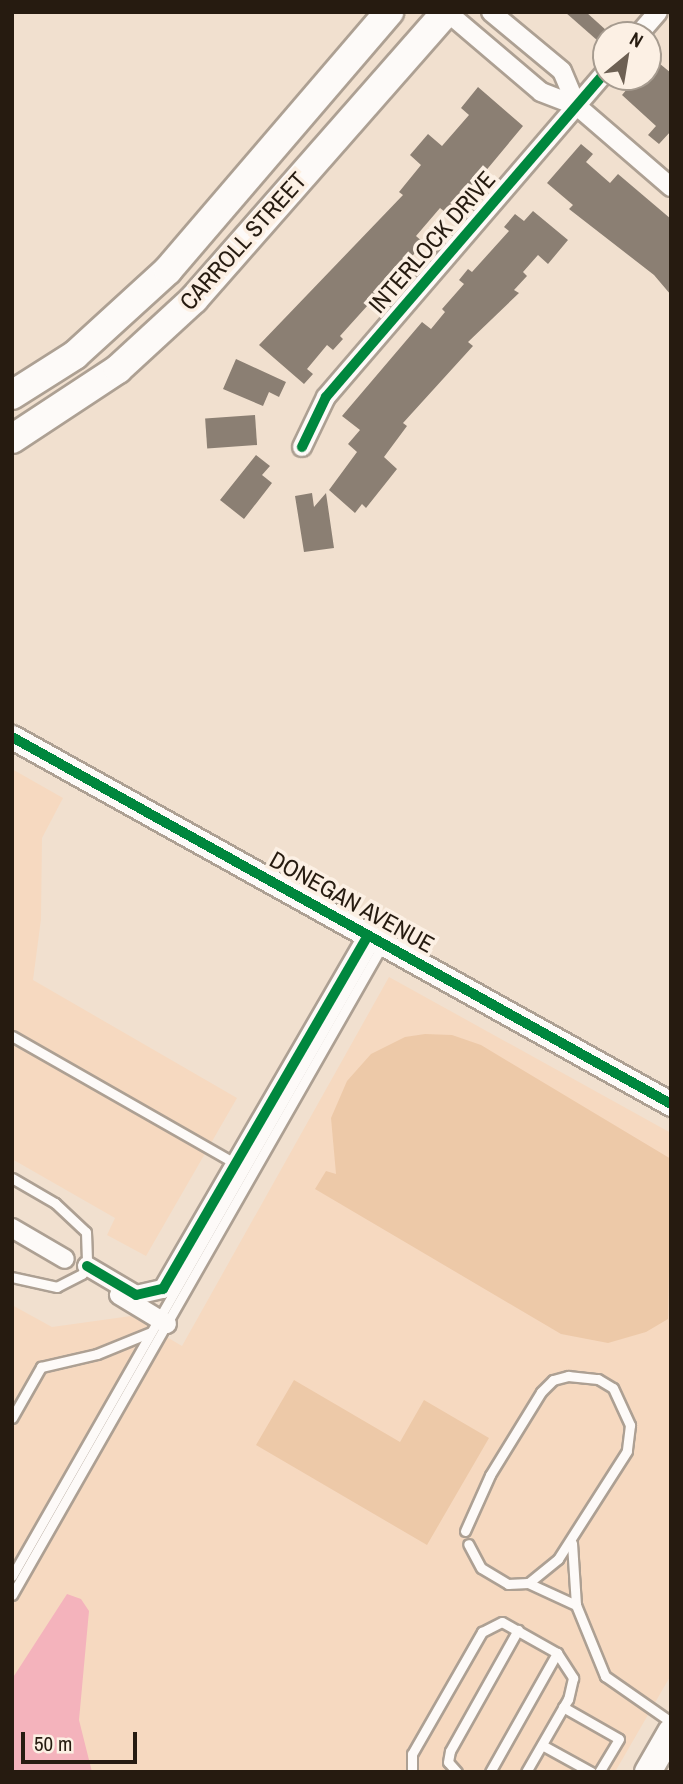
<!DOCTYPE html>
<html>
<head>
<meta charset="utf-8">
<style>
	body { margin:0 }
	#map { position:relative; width:683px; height:1784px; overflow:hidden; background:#f1e0cf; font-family:"Archivo Narrow",sans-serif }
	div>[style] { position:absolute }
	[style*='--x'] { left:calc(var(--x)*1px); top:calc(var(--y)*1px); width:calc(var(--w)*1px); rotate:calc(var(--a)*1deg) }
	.built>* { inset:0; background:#f6d9c0 }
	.green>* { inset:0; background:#edc9a8 }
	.water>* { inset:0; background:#f4b3bc }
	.building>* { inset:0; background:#8b7f73; transform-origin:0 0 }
	.roads { filter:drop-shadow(2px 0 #ada093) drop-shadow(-2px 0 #ada093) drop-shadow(0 2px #ada093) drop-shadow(0 -2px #ada093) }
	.service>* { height:9px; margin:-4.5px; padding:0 4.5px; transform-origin:4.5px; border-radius:4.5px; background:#fdfaf8 }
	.minor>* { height:18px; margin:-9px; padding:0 9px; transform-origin:9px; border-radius:9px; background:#fdfaf8 }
	.tertiary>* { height:23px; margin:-11.5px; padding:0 11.5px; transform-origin:11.5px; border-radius:11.5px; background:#fdfaf8 }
	.secondary>* { height:26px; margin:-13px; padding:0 13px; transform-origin:13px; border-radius:13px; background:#fdfaf8 }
	.primary>* { height:28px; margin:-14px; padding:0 14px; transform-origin:14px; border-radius:14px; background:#fdfaf8 }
	.cycleway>* { height:10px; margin:-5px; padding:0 5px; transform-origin:5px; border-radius:5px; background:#00873e }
	span { translate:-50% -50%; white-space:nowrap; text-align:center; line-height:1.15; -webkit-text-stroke:7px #fcf0e4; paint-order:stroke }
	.street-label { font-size:24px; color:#261b10 }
	.frame { position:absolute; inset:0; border:14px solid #261b10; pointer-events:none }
	.north { position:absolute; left:592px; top:21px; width:70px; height:70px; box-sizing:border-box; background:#fcf0e4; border:2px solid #a69b8f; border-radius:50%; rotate:30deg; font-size:19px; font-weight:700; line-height:28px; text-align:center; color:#261b10 }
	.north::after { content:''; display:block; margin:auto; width:24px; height:32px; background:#6d6053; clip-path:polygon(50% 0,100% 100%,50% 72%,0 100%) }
	.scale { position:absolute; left:21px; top:1732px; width:116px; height:32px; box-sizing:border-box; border:4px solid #261b10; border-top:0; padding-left:9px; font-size:21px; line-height:24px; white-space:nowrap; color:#261b10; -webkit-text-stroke:5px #fcf0e4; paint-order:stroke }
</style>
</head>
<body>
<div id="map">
	<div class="built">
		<div style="clip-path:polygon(12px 769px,63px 798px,42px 838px,41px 919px,33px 980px,237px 1098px,146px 1256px,107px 1235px,115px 1218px,12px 1159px)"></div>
		<div style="clip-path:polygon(389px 977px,671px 1133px,671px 1675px,615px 1772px,12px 1772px,12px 1305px,52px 1327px,131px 1316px,182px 1346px)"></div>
	</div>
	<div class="green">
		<div style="clip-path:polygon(425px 1034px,452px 1035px,481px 1045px,671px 1159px,668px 1319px,646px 1332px,608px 1343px,561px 1334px,315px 1189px,326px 1171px,336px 1174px,331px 1118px,347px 1081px,371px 1054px,405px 1037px)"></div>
		<div style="clip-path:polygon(294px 1380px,400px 1442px,424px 1400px,489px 1438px,427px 1545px,256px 1445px)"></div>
	</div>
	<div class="water">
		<div style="clip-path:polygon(67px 1594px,81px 1599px,89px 1611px,79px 1720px,92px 1772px,12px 1772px,12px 1679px)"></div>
	</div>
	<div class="building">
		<div style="clip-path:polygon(565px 12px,586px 12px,607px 31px,598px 41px)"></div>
		<div style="clip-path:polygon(648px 54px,671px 73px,671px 131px,659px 144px,648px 135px,656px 126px,622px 95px,637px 77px,648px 77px)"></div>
		<div style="clip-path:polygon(478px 87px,523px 126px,449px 215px,440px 208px,416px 236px,424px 243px,340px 336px,343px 339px,333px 350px,327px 345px,307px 369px,313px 374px,304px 384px,259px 345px,403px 195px,399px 192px,421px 165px,410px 155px,428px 134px,442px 146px,469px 115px,461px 108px)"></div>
		<div style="clip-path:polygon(581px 144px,593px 154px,586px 162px,610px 183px,618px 174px,671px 219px,671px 295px,654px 275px,569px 209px,573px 205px,547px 183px)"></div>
		<div style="clip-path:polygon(533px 211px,568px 240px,548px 264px,538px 255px,523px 272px,527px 276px,514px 290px,519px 293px,468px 342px,473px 346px,403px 423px,407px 426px,384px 457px,397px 469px,366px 508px,362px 504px,355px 513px,329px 490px,357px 452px,348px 444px,360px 430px,342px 416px,422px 322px,431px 329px,445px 312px,442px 309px,464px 284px,459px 280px,468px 269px,472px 272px,509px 231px,504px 227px,515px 214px,524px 221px)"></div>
		<div style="clip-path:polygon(236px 359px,286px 382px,279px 397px,269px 392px,263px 406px,223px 389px)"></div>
		<div style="left:255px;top:415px;width:30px;height:50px;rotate:86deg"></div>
		<div style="clip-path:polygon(256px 455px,270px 466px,262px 475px,272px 483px,244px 519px,220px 500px)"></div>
		<div style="clip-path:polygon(312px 493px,314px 507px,326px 493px,334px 548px,304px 552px,295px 496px)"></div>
	</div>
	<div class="roads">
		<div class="service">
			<div style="--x:12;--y:1036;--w:258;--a:29.7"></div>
			<div style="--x:12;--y:1178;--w:50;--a:30.2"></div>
			<div style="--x:55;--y:1203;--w:42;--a:43.1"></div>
			<div style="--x:86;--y:1232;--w:34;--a:88"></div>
			<div style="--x:87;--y:1266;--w:9;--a:122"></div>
			<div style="--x:82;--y:1274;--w:28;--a:153"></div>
			<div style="--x:57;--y:1287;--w:46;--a:-167.5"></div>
			<div style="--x:12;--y:1418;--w:59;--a:-60.4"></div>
			<div style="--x:41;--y:1367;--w:57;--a:-13.1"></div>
			<div style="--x:97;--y:1354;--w:58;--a:-22.2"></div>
			<div style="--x:465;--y:1531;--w:61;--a:-65.9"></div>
			<div style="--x:490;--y:1475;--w:97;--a:-58.4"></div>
			<div style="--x:541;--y:1392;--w:17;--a:-45"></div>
			<div style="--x:553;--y:1380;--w:16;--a:-15"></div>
			<div style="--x:568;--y:1376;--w:30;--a:6"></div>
			<div style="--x:598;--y:1379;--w:17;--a:31"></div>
			<div style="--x:613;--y:1388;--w:41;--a:65.3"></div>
			<div style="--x:630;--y:1425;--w:26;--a:97"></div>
			<div style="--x:627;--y:1451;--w:128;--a:122.6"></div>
			<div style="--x:558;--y:1559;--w:38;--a:141"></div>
			<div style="--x:528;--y:1583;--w:20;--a:177"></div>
			<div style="--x:508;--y:1584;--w:31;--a:-149"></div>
			<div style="--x:481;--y:1568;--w:27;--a:-118"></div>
			<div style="--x:12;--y:1576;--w:731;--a:-60.25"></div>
			<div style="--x:528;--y:1583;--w:53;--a:24.6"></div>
			<div style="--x:576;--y:1605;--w:62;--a:-93.7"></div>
			<div style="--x:12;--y:1595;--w:747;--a:-60.31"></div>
			<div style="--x:576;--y:1605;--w:77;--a:67.8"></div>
			<div style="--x:605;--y:1676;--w:80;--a:34.9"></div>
			<div style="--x:563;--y:1707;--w:64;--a:29.7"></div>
			<div style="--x:619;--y:1739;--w:39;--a:121"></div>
			<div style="--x:542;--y:1745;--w:56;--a:28.9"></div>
			<div style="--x:412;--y:1772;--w:18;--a:-90"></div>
			<div style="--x:412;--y:1754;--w:141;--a:-60.2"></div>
			<div style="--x:482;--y:1632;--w:22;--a:-27"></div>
			<div style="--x:502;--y:1622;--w:63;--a:29.4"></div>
			<div style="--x:557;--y:1653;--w:30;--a:57"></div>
			<div style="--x:573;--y:1678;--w:22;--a:103"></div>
			<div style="--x:568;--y:1699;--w:84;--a:119.9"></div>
			<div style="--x:457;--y:1772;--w:13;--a:-132"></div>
			<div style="--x:448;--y:1762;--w:11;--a:-80"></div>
			<div style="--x:450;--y:1751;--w:139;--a:-60.7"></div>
			<div style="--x:490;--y:1772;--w:137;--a:-60.6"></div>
		</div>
		<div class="minor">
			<div style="--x:447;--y:12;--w:123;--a:40.4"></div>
			<div style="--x:541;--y:92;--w:39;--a:21"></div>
			<div style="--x:577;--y:106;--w:124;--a:40.8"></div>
			<div style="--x:491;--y:12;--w:92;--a:39.7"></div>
			<div style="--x:562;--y:71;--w:38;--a:67"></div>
			<div style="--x:638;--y:35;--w:30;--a:-49"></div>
			<div style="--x:302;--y:447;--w:55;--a:-64.4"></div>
			<div style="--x:326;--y:397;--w:429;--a:-49.3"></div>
			<div style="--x:12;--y:1228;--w:61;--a:30.3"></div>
			<div style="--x:87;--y:1266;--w:57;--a:30.6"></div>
			<div style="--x:136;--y:1295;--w:28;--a:-13"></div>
			<div style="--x:163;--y:1289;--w:408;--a:-59.9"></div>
			<div style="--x:119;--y:1295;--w:56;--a:31.1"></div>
		</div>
		<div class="tertiary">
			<div style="--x:12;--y:737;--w:754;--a:29.11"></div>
		</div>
		<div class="secondary">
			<div style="--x:648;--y:1772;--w:46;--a:-60.1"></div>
		</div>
		<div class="primary">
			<div style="--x:12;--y:395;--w:75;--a:-32.4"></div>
			<div style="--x:75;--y:355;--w:126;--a:-42.4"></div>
			<div style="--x:168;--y:270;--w:340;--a:-49.4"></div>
			<div style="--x:12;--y:439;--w:127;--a:-33.4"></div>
			<div style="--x:118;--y:369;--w:103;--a:-42.6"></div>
			<div style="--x:194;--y:299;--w:382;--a:-48.7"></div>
		</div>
	</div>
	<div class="cycleway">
		<div style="--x:302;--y:447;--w:55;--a:-64.4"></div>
		<div style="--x:326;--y:397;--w:429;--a:-49.3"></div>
		<div style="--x:12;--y:737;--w:754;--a:29.11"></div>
		<div style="--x:87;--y:1266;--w:57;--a:30.6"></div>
		<div style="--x:136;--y:1295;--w:28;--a:-13"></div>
		<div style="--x:163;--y:1289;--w:408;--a:-59.9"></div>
	</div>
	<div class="street-label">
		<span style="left:243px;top:241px;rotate:-48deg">CARROLL STREET</span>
		<span style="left:432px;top:242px;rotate:-49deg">INTERLOCK DRIVE</span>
		<span style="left:352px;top:902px;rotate:29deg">DONEGAN AVENUE</span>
	</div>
	<div class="frame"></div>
	<div class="north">N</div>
	<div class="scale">50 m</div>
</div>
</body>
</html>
